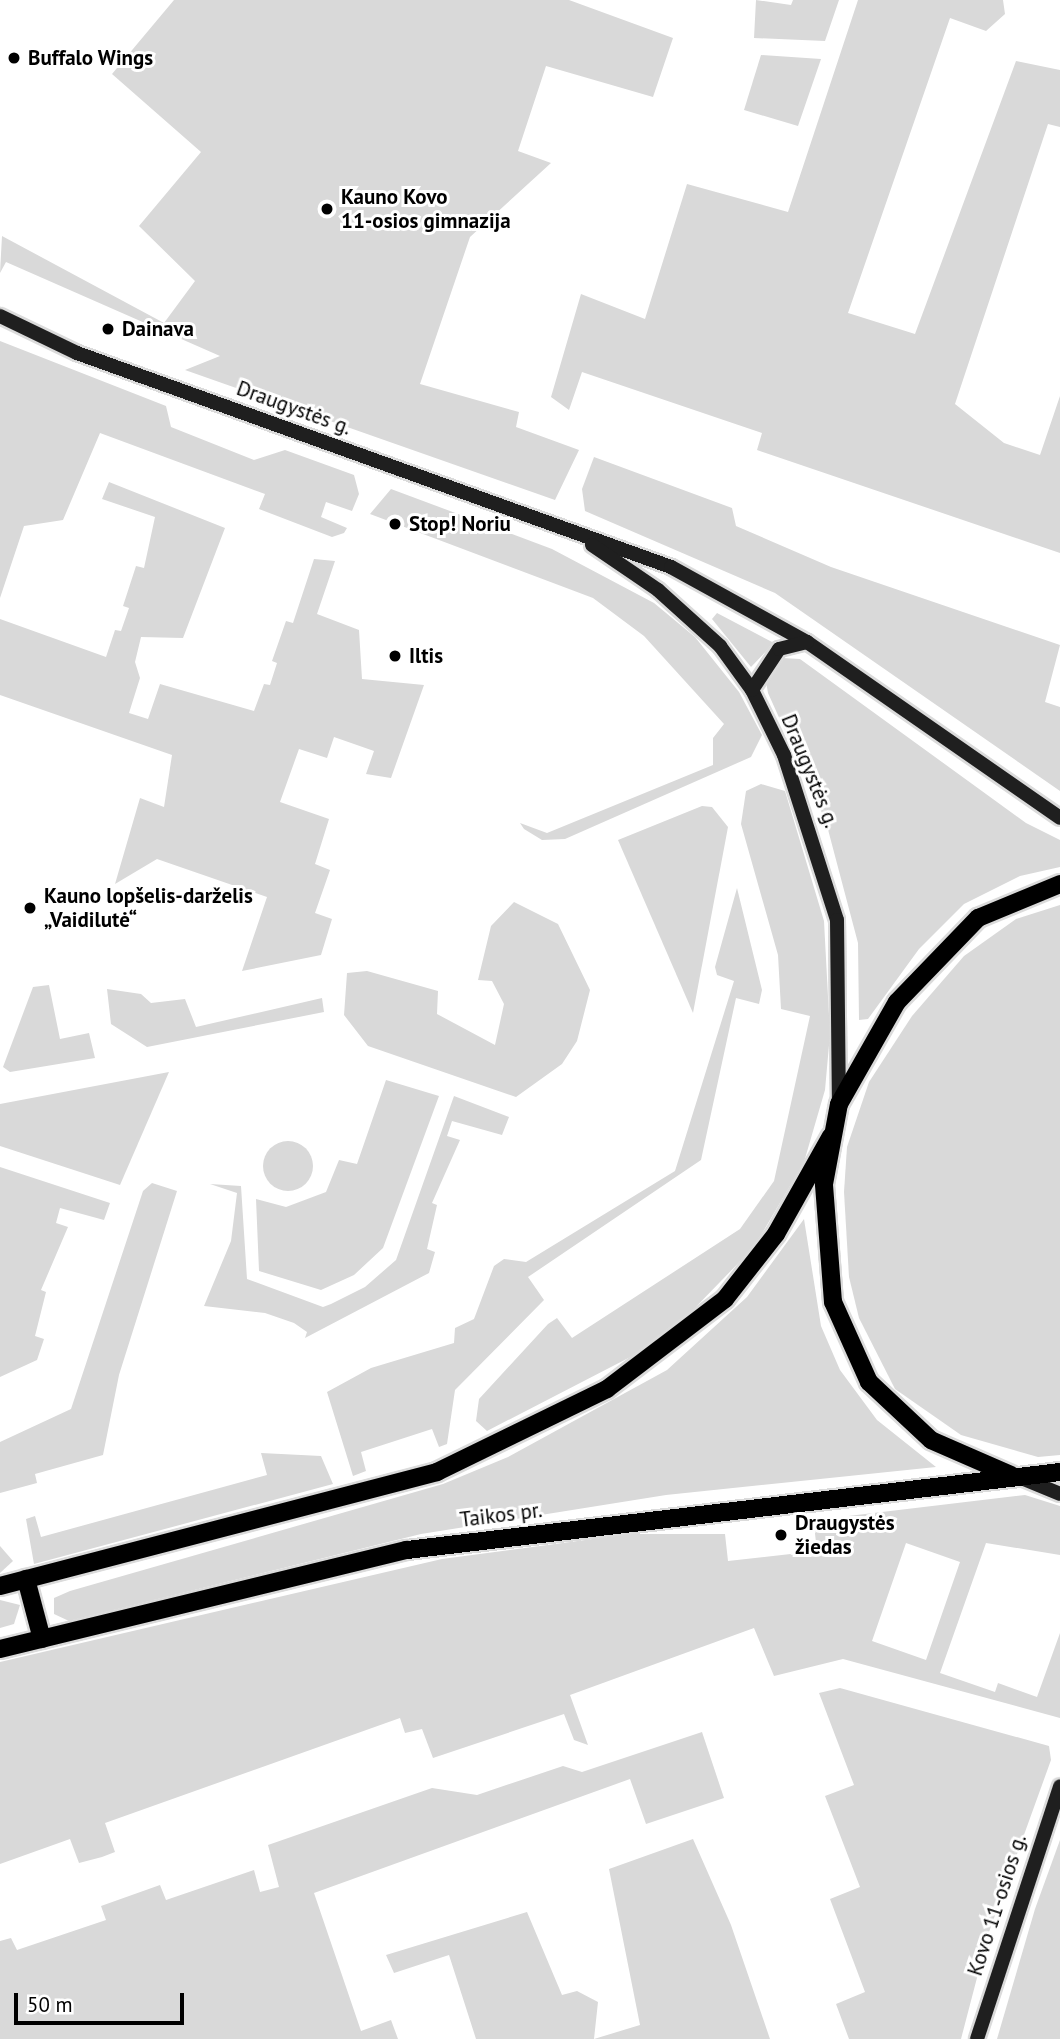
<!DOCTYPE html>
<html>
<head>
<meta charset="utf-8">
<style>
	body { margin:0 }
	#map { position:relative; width:1060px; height:2039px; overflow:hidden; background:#fff; font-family:"PT Sans",sans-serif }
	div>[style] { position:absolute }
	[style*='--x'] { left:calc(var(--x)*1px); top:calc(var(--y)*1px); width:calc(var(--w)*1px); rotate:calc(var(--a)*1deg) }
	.green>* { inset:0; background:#d9d9d9 }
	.round { border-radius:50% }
	.roads { filter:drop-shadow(2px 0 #dbdbdb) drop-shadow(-2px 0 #dbdbdb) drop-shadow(0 2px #dbdbdb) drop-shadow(0 -2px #dbdbdb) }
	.secondary>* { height:14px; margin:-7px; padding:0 7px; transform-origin:7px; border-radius:7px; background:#1f1f1f }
	.primary>* { height:18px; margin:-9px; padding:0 9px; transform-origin:9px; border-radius:9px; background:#000 }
	.dots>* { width:19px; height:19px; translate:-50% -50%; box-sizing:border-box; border:4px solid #fff; border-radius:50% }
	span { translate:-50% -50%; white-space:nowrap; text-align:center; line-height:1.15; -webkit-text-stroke:6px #fff; paint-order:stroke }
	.poi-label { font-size:21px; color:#000; font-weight:700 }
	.left { translate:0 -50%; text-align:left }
	.street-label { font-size:21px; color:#000 }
	.scale { position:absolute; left:14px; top:1993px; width:170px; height:32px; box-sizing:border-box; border:4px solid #000; border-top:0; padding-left:9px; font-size:21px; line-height:24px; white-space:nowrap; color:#000; -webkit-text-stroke:5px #fff; paint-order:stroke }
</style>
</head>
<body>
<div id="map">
	<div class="green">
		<div style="clip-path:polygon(174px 0,569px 0,673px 38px,653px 97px,546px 66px,518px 151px,551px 163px,470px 237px,420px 384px,519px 412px,516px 427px,579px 450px,555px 500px,185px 370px,220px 356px,6px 262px,0 273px,2px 236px,164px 323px,195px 281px,139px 226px,201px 152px,112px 74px)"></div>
		<div style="clip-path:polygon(756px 0,791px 5px,793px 0,839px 0,825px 41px,754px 38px)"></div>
		<div style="clip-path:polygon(858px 0,1003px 0,1005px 14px,986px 31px,950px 18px,848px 313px,915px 334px,1016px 61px,1060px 70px,1060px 127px,1048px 124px,955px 404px,1004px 443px,1040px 455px,1060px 396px,1060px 553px,757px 450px,762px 433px,582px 372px,569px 410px,551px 397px,581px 294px,645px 319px,687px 184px,788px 212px)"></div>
		<div style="clip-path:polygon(761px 55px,821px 59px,798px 126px,744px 110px)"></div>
		<div style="clip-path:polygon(0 341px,166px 406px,171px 427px,254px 460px,285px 450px,354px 475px,359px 494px,352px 511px,326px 502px,321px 517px,347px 528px,344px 533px,332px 537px,259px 509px,265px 494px,100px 433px,63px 520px,24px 526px,0 598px)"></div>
		<div style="clip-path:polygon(594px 457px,732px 508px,736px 526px,831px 567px,1060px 645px,1045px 702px,1060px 707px,1060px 791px,775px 593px,585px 511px,582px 489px)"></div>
		<div style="clip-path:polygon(109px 482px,225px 528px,183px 638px,141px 637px,135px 662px,140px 678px,129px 713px,148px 719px,160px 684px,254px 711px,264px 684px,270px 685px,277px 663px,272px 661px,286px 621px,293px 623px,314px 559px,335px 561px,317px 614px,359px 630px,362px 679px,424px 685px,391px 778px,366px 774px,374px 751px,334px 737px,327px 758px,299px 749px,280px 802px,329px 819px,315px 864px,330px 870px,315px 913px,332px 919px,321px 955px,242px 971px,267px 897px,157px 859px,115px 884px,140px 798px,164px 807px,172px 755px,0 695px,0 619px,106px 657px,115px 630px,121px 631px,129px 608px,123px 606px,136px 566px,144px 568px,155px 517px,102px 499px)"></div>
		<div style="clip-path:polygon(391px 489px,552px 549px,654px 603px,695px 637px,739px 692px,762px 735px,751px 757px,565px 839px,542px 840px,524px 829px,520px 823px,547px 833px,713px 765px,713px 738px,724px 724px,644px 636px,593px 598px,370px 514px)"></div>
		<div style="clip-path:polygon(717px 613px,774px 643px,751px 667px,712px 619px)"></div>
		<div style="clip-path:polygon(782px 658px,800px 659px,1026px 823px,1060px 840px,1060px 867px,1020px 876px,964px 904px,919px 949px,868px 1019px,859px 1020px,858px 943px,826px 822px,768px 693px,766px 681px)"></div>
		<div style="clip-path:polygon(761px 784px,785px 791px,824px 921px,830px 1034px,825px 1090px,804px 1162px,754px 1247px,688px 1315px,640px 1352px,487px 1431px,476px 1421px,479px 1399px,548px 1324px,557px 1318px,572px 1338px,740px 1229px,774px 1181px,810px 1016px,781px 1009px,778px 955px,741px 824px,746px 791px)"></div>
		<div style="clip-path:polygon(702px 806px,712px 807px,728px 827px,693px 1013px,618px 840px)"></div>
		<div style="clip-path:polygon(737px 888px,762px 990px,759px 1004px,736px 998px,701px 1160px,528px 1277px,544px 1300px,455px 1390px,447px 1444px,439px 1447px,432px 1429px,361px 1452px,366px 1471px,353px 1476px,327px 1392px,371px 1368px,454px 1343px,455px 1328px,474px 1319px,494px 1266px,504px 1259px,526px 1262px,675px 1171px,734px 981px,717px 975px,715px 967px)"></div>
		<div style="clip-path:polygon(514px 902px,558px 924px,590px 990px,577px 1041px,562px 1064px,516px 1097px,368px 1046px,344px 1015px,347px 973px,367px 971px,438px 991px,437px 1014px,495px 1045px,504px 1004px,492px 981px,478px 980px,491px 926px)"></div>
		<div style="clip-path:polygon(1060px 905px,1060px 1455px,1038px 1457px,961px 1435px,895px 1389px,859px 1318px,849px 1277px,844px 1192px,847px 1147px,869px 1082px,912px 1016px,964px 956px,1016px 919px)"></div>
		<div style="clip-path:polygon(49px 985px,60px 1039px,89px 1033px,95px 1058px,10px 1072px,3px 1067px,33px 987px)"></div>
		<div style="clip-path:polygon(107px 989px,141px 994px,151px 1003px,185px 999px,196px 1027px,322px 998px,324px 1012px,147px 1047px,111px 1024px)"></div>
		<div style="clip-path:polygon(169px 1072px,120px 1185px,0 1146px,0 1104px)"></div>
		<div style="clip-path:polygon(386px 1080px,439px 1096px,383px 1248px,354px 1275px,321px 1290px,259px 1271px,256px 1199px,286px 1207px,326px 1192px,339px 1160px,357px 1164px)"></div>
		<div style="clip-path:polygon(454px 1096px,509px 1117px,502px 1135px,452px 1121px,447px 1136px,460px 1140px,432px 1203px,437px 1205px,427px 1249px,435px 1252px,429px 1273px,305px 1338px,307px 1332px,294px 1323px,265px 1313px,204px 1306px,231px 1241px,237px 1193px,210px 1184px,241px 1186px,247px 1279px,323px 1307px,331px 1304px,365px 1287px,396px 1260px)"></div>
		<div class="round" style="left:263px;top:1141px;width:50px;height:50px"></div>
		<div style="clip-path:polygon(0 1167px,110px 1203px,104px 1220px,60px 1208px,56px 1223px,68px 1227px,41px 1290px,46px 1292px,35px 1336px,44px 1339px,37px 1360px,0 1377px)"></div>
		<div style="clip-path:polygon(152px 1183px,177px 1191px,119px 1375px,103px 1455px,35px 1474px,37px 1483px,0 1493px,0 1442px,71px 1409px,143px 1191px)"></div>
		<div style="clip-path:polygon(804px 1219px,821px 1326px,840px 1370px,877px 1420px,936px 1467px,666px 1495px,421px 1534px,69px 1621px,54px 1614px,54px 1598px,70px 1591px,443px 1484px,508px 1457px,667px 1370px,747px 1297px)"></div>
		<div style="clip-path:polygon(261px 1453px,321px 1456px,333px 1484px,34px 1564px,26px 1519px,35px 1516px,41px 1537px,267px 1475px)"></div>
		<div style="clip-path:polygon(evenodd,1025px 1495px,1060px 1506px,1060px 1555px,986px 1543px,940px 1673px,995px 1692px,998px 1683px,1037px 1697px,1060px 1633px,1060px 1718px,843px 1659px,774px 1676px,754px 1628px,570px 1695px,588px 1745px,574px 1740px,564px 1714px,433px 1758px,422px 1729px,405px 1733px,400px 1718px,105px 1823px,115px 1852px,102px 1857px,79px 1863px,70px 1839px,0 1864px,0 1662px,442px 1559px,630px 1534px,725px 1534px,728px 1561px,817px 1551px,814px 1525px,840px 1517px,1025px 1495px,906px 1543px,960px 1562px,926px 1660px,872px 1641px,906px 1543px)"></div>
		<div style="clip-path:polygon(0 1546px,13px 1561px,0 1573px)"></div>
		<div style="clip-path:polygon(0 1600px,20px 1605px,14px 1624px,0 1628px)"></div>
		<div style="clip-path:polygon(840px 1688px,1049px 1746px,1051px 1760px,989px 1932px,961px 2039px,849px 2039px,836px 2004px,865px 1992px,830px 1899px,860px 1887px,825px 1796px,854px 1785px,819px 1693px)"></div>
		<div style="clip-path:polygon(702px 1732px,724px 1798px,646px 1824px,630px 1779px,314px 1893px,361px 2031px,391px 2020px,398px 2039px,0 2039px,0 1941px,11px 1938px,17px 1950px,106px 1920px,101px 1906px,160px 1885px,166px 1900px,254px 1870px,260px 1892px,279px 1887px,268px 1845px,432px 1788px,477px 1795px,563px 1766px,582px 1772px)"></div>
		<div style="clip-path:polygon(693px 1839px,731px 1925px,770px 2039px,476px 2039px,449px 1955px,394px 1973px,386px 1955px,527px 1912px,562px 1995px,577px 1991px,598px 2002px,594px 2039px,640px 2025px,609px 1869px)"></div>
		<div style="clip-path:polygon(1060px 1840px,1060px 2039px,997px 2039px,1035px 1909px)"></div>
	</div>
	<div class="roads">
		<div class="secondary">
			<div style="--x:0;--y:316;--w:85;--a:25.7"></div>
			<div style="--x:77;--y:353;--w:631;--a:19.81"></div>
			<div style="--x:671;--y:567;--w:155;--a:28.9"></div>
			<div style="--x:807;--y:642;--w:308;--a:34.8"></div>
			<div style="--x:592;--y:545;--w:80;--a:34.3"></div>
			<div style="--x:658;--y:590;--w:84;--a:42.1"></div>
			<div style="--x:720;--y:646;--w:54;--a:54"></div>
			<div style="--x:752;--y:690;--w:72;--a:63.8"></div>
			<div style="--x:784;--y:755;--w:173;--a:72.2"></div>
			<div style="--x:837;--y:920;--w:184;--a:89.4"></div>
			<div style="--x:752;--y:690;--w:49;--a:-56.6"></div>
			<div style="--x:779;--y:649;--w:29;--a:-14"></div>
			<div style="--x:1019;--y:1477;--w:44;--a:22.5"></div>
			<div style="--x:977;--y:2039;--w:266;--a:-71.8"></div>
		</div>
		<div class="primary">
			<div style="--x:1011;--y:1475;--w:87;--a:-156.4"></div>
			<div style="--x:931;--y:1440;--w:85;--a:-136.9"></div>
			<div style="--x:869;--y:1382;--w:88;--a:-114.2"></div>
			<div style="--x:833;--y:1302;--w:118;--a:-94.4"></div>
			<div style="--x:824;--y:1184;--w:81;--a:-79.4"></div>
			<div style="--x:839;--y:1104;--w:117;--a:-60.4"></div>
			<div style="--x:897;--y:1002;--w:117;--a:-46"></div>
			<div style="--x:978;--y:918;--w:89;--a:-22.5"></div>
			<div style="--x:26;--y:1579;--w:62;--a:75.1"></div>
			<div style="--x:0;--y:1586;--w:452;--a:-14.6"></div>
			<div style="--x:437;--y:1472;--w:189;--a:-26"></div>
			<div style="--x:607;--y:1389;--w:148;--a:-37.3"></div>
			<div style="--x:725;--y:1299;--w:83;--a:-51.9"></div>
			<div style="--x:776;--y:1234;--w:112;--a:-60.7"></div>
			<div style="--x:0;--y:1649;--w:419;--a:-13.7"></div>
			<div style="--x:407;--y:1550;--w:658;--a:-6.81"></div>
		</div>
	</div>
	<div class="dots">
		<div style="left:14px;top:58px;background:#000"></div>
		<div style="left:327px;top:209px;background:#000"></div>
		<div style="left:108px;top:329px;background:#000"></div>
		<div style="left:395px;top:524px;background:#000"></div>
		<div style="left:395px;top:656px;background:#000"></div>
		<div style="left:30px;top:908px;background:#000"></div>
		<div style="left:781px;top:1535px;background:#000"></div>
	</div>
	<div class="poi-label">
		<span class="left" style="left:28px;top:58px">Buffalo Wings</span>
		<span class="left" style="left:341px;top:209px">Kauno Kovo<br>11-osios gimnazija</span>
		<span class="left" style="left:122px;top:329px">Dainava</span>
		<span class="left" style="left:409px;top:524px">Stop! Noriu</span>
		<span class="left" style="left:409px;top:656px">Iltis</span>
		<span class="left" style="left:44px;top:908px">Kauno lopšelis-darželis<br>„Vaidilutė“</span>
		<span class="left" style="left:795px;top:1535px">Draugystės<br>žiedas</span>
	</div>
	<div class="street-label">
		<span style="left:294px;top:408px;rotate:20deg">Draugystės g.</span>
		<span style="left:810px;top:771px;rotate:68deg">Draugystės g.</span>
		<span style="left:501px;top:1515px;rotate:-7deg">Taikos pr.</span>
		<span style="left:997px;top:1905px;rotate:-72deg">Kovo 11-osios g.</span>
	</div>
	<div class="scale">50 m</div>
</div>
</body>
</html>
